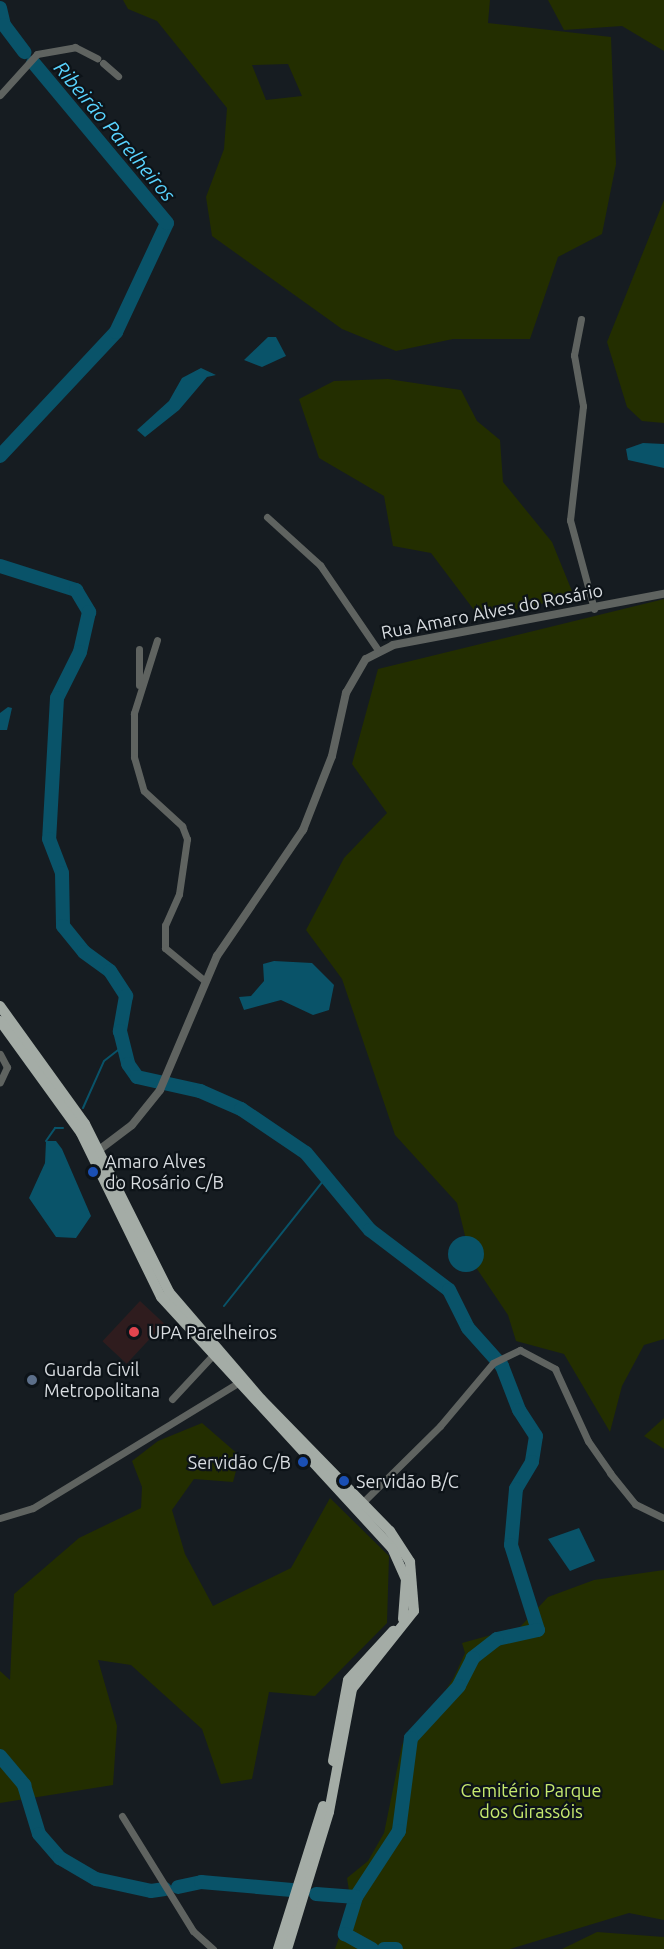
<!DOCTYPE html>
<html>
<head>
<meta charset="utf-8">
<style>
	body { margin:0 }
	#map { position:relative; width:664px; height:1949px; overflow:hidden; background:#161c21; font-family:Ubuntu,sans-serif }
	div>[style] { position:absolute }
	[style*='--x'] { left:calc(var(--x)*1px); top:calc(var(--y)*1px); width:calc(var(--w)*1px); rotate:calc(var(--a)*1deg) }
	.medical>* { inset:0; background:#2f1c1e; transform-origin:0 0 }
	.green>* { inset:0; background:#232e00 }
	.water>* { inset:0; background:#095369 }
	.round { border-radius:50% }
	.stream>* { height:2px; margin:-1px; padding:0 1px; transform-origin:1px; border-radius:1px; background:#095369 }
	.river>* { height:14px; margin:-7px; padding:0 7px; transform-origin:7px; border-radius:7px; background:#095369 }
	.minor>* { height:7px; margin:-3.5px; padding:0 3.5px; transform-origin:3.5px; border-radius:3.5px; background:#5f6360 }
	.tertiary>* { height:8px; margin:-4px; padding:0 4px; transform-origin:4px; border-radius:4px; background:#5f6360 }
	.primary>* { height:10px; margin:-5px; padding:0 5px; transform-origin:5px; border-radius:5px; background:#a4aca6 }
	.dots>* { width:16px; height:16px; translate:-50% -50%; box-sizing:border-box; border:3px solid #0d1318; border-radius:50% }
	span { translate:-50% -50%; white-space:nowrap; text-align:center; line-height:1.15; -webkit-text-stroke:4.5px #0d1318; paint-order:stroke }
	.street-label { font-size:18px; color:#d9dde1 }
	.poi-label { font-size:18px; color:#d9dde1 }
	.left { translate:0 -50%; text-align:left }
	.right { translate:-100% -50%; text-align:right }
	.park-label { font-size:18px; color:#c7ea6f }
	.water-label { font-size:20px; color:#59d4ff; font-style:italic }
</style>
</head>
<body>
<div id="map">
	<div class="medical">
		<div style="left:140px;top:1301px;width:33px;height:55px;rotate:43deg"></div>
	</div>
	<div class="green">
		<div style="clip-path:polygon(evenodd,123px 0,490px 0,488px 23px,611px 37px,616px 164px,602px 234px,558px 257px,530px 339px,453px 339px,396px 351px,342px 329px,212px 236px,206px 197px,224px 149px,227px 108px,157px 21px,128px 9px,123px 0,288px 64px,302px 96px,266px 100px,252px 65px,288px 64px)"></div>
		<div style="clip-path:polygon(548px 0,664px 0,664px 51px,622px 26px,564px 30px)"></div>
		<div style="clip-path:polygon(664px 200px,664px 423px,642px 421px,627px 407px,607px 342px)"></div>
		<div style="clip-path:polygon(388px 379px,461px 390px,477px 421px,500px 440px,503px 482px,552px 542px,574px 596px,480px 618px,431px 553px,393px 546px,384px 496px,319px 458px,299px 399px,334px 381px)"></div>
		<div style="clip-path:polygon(664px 599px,664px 1339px,644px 1345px,622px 1386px,610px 1432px,564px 1354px,516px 1341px,508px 1315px,471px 1260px,457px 1203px,395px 1135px,342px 979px,306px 930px,344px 858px,387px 813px,352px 764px,378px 669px)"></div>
		<div style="clip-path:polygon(664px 1418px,664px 1449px,644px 1436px)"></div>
		<div style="clip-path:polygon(202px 1423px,240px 1456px,233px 1482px,194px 1479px,172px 1510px,185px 1554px,213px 1606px,291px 1568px,330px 1498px,389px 1556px,387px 1623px,315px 1696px,269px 1692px,252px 1779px,221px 1784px,202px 1729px,131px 1665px,98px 1660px,117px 1726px,113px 1785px,0 1803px,0 1671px,10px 1680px,14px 1594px,79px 1538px,141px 1508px,142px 1487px,132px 1461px,158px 1441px)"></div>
		<div style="clip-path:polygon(664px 1570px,664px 1920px,629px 1913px,510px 1949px,335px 1949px,351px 1904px,347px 1878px,368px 1861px,384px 1833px,402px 1745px,409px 1732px,426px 1722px,454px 1677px,465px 1653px,462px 1643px,520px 1627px,548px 1597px,594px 1580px)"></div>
		<div style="clip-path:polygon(597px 1932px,664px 1937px,664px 1949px,562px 1949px)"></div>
	</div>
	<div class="water">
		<div style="clip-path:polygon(268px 337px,276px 337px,286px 356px,262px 367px,244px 360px)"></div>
		<div style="clip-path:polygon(201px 368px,216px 375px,207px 377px,179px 410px,145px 437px,137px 430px,169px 401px,182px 378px)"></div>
		<div style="clip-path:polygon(643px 443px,664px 444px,664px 468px,628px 460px,626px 449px)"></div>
		<div style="clip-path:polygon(8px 707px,12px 708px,7px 730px,0 730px,0 713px)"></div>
		<div style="clip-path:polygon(274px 961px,312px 963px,334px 985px,329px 1010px,313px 1015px,281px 1000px,244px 1010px,239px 997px,251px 996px,264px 981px,263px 964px)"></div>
		<div style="clip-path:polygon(46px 1141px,56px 1141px,62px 1149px,91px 1216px,76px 1238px,56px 1237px,29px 1198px,45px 1163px)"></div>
		<div class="round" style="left:448px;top:1236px;width:36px;height:36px"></div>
		<div style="clip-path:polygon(579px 1528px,595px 1561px,570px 1571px,548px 1539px)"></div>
	</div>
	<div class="stream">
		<div style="--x:83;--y:1108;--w:51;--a:-65.9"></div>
		<div style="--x:104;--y:1061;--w:24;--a:-38"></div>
		<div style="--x:46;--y:1141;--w:16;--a:-55"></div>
		<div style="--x:55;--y:1128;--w:8;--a:0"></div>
		<div style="--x:224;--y:1306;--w:166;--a:-51.6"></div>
	</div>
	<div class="river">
		<div style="--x:0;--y:8;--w:17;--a:77"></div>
		<div style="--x:4;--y:25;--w:34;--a:53"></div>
		<div style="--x:0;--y:456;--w:170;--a:-46.9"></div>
		<div style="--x:116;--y:332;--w:120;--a:-64.9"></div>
		<div style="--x:167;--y:223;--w:209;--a:-129.8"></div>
		<div style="--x:0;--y:566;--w:80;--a:17.5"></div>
		<div style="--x:76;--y:590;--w:26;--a:59"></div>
		<div style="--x:89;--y:612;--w:41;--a:102.7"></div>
		<div style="--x:80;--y:652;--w:51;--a:116.6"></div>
		<div style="--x:57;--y:698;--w:141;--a:93.2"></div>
		<div style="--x:49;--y:839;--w:36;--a:69"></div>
		<div style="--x:62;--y:873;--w:53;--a:88.9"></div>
		<div style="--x:63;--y:926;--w:33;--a:51"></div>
		<div style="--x:84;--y:952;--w:32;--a:36"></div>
		<div style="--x:110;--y:971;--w:30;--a:57"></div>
		<div style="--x:126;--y:996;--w:36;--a:100"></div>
		<div style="--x:120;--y:1031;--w:34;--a:76"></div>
		<div style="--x:128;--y:1064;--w:16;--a:55"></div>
		<div style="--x:137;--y:1077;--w:65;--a:12.5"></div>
		<div style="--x:200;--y:1091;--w:45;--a:23.7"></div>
		<div style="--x:241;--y:1109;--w:78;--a:34.1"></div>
		<div style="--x:306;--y:1153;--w:100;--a:50.3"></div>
		<div style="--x:370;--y:1230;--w:99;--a:37.2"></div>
		<div style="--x:449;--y:1290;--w:42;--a:63.4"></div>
		<div style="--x:468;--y:1328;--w:51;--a:48.2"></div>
		<div style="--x:502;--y:1366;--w:47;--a:68.9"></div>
		<div style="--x:519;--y:1410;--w:31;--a:57"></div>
		<div style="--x:536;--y:1436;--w:26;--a:99"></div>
		<div style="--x:532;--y:1462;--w:31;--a:121"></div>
		<div style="--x:516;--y:1489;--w:56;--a:95.1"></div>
		<div style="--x:511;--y:1545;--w:89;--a:72.4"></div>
		<div style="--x:538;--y:1630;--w:42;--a:167.6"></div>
		<div style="--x:497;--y:1639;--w:31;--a:142"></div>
		<div style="--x:473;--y:1658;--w:31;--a:117"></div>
		<div style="--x:459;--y:1686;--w:71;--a:132.7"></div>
		<div style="--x:411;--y:1738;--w:94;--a:97.4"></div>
		<div style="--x:399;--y:1831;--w:79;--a:123.1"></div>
		<div style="--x:356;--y:1897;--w:39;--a:107"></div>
		<div style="--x:345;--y:1934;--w:31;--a:29"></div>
		<div style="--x:0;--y:1756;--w:38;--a:50"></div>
		<div style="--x:24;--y:1785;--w:51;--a:73"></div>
		<div style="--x:39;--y:1834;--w:32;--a:49"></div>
		<div style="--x:60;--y:1858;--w:42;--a:30.3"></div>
		<div style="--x:96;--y:1879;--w:56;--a:12.3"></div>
		<div style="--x:151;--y:1891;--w:14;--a:-8"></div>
		<div style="--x:178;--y:1887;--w:24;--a:-12"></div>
		<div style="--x:201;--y:1882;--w:91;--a:5"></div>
		<div style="--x:316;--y:1894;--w:40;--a:4.3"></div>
		<div style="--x:384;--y:1949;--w:12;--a:0"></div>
	</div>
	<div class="minor">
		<div style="--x:103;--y:63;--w:20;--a:41"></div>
		<div style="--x:0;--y:95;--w:55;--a:-47.9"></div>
		<div style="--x:37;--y:54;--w:39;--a:-10"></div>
		<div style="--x:75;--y:47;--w:25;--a:27"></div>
		<div style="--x:581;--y:319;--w:37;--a:101"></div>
		<div style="--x:574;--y:355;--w:52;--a:80"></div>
		<div style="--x:583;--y:406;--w:115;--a:96.5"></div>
		<div style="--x:570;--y:520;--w:92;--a:74.9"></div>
		<div style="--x:267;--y:517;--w:72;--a:42.2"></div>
		<div style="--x:320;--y:565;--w:103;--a:55.7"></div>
		<div style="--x:157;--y:640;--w:77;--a:107.5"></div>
		<div style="--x:134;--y:713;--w:44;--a:90"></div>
		<div style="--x:134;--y:757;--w:35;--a:74"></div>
		<div style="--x:144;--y:791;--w:52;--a:42.6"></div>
		<div style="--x:182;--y:826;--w:14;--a:69"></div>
		<div style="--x:187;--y:839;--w:56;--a:98.3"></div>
		<div style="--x:179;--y:894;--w:34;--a:114"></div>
		<div style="--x:165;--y:925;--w:23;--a:90"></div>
		<div style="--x:165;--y:948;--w:52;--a:39.5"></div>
		<div style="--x:139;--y:685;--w:36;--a:-90"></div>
		<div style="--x:0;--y:1054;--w:15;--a:62"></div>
		<div style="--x:7;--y:1067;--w:17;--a:115"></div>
		<div style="--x:172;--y:1399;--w:59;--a:-47.1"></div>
		<div style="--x:361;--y:1504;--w:111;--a:-44.6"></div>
		<div style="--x:440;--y:1426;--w:82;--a:-49.9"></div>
		<div style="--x:493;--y:1363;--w:30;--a:-26"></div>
		<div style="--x:520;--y:1350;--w:40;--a:28"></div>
		<div style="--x:555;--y:1369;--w:79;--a:65.4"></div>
		<div style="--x:588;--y:1441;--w:39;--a:55"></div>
		<div style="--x:610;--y:1473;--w:40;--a:51"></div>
		<div style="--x:635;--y:1504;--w:32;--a:26"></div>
		<div style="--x:0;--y:1518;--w:34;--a:-17"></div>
		<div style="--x:33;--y:1508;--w:238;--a:-31.4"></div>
		<div style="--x:122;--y:1816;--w:135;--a:58.3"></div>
		<div style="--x:193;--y:1931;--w:27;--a:42"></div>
	</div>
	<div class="tertiary">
		<div style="--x:95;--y:1153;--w:46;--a:-37.1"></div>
		<div style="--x:132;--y:1125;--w:45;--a:-51.3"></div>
		<div style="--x:160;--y:1090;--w:146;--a:-67"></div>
		<div style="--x:217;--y:956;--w:153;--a:-55.7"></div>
		<div style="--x:303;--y:830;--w:79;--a:-68.6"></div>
		<div style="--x:332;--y:756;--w:65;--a:-77.5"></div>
		<div style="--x:346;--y:693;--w:39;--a:-60"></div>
		<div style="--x:366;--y:659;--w:30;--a:-27"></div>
		<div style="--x:393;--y:645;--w:276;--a:-10.7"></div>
	</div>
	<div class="primary">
		<div style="--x:0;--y:1006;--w:145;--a:54.2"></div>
		<div style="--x:85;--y:1124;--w:188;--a:63.4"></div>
		<div style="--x:169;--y:1292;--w:141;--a:49.3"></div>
		<div style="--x:261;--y:1399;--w:185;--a:45.7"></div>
		<div style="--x:390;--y:1531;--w:37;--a:57"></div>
		<div style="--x:410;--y:1562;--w:49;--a:85.3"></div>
		<div style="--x:414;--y:1611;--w:100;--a:128.5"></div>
		<div style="--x:352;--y:1689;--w:125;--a:100.6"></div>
		<div style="--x:329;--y:1812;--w:143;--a:107"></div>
		<div style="--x:0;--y:1021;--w:138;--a:54.1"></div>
		<div style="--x:81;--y:1133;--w:182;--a:64"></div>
		<div style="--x:161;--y:1297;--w:341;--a:47.4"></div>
		<div style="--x:392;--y:1548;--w:34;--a:66"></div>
		<div style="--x:406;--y:1579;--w:40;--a:94.3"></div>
		<div style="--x:333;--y:1761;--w:82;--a:-79.5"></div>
		<div style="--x:348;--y:1680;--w:67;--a:-47.4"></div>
		<div style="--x:278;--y:1949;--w:150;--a:-72.5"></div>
	</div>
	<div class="dots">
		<div style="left:93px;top:1172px;background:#1a4fb4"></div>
		<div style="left:134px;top:1332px;background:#e0444e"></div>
		<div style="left:32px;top:1380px;background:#5c6f8a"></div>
		<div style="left:303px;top:1462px;background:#1a4fb4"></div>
		<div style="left:344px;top:1481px;background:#1a4fb4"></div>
	</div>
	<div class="street-label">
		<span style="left:492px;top:611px;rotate:-11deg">Rua Amaro Alves do Rosário</span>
	</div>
	<div class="poi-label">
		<span class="left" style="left:105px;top:1172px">Amaro Alves<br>do Rosário C/B</span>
		<span class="left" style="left:148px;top:1332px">UPA Parelheiros</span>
		<span class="left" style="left:44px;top:1380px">Guarda Civil<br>Metropolitana</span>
		<span class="right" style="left:291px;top:1462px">Servidão C/B</span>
		<span class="left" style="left:356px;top:1481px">Servidão B/C</span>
	</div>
	<div class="park-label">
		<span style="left:531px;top:1801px">Cemitério Parque<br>dos Girassóis</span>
	</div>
	<div class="water-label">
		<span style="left:115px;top:131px;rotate:50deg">Ribeirão Parelheiros</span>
	</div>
</div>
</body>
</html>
